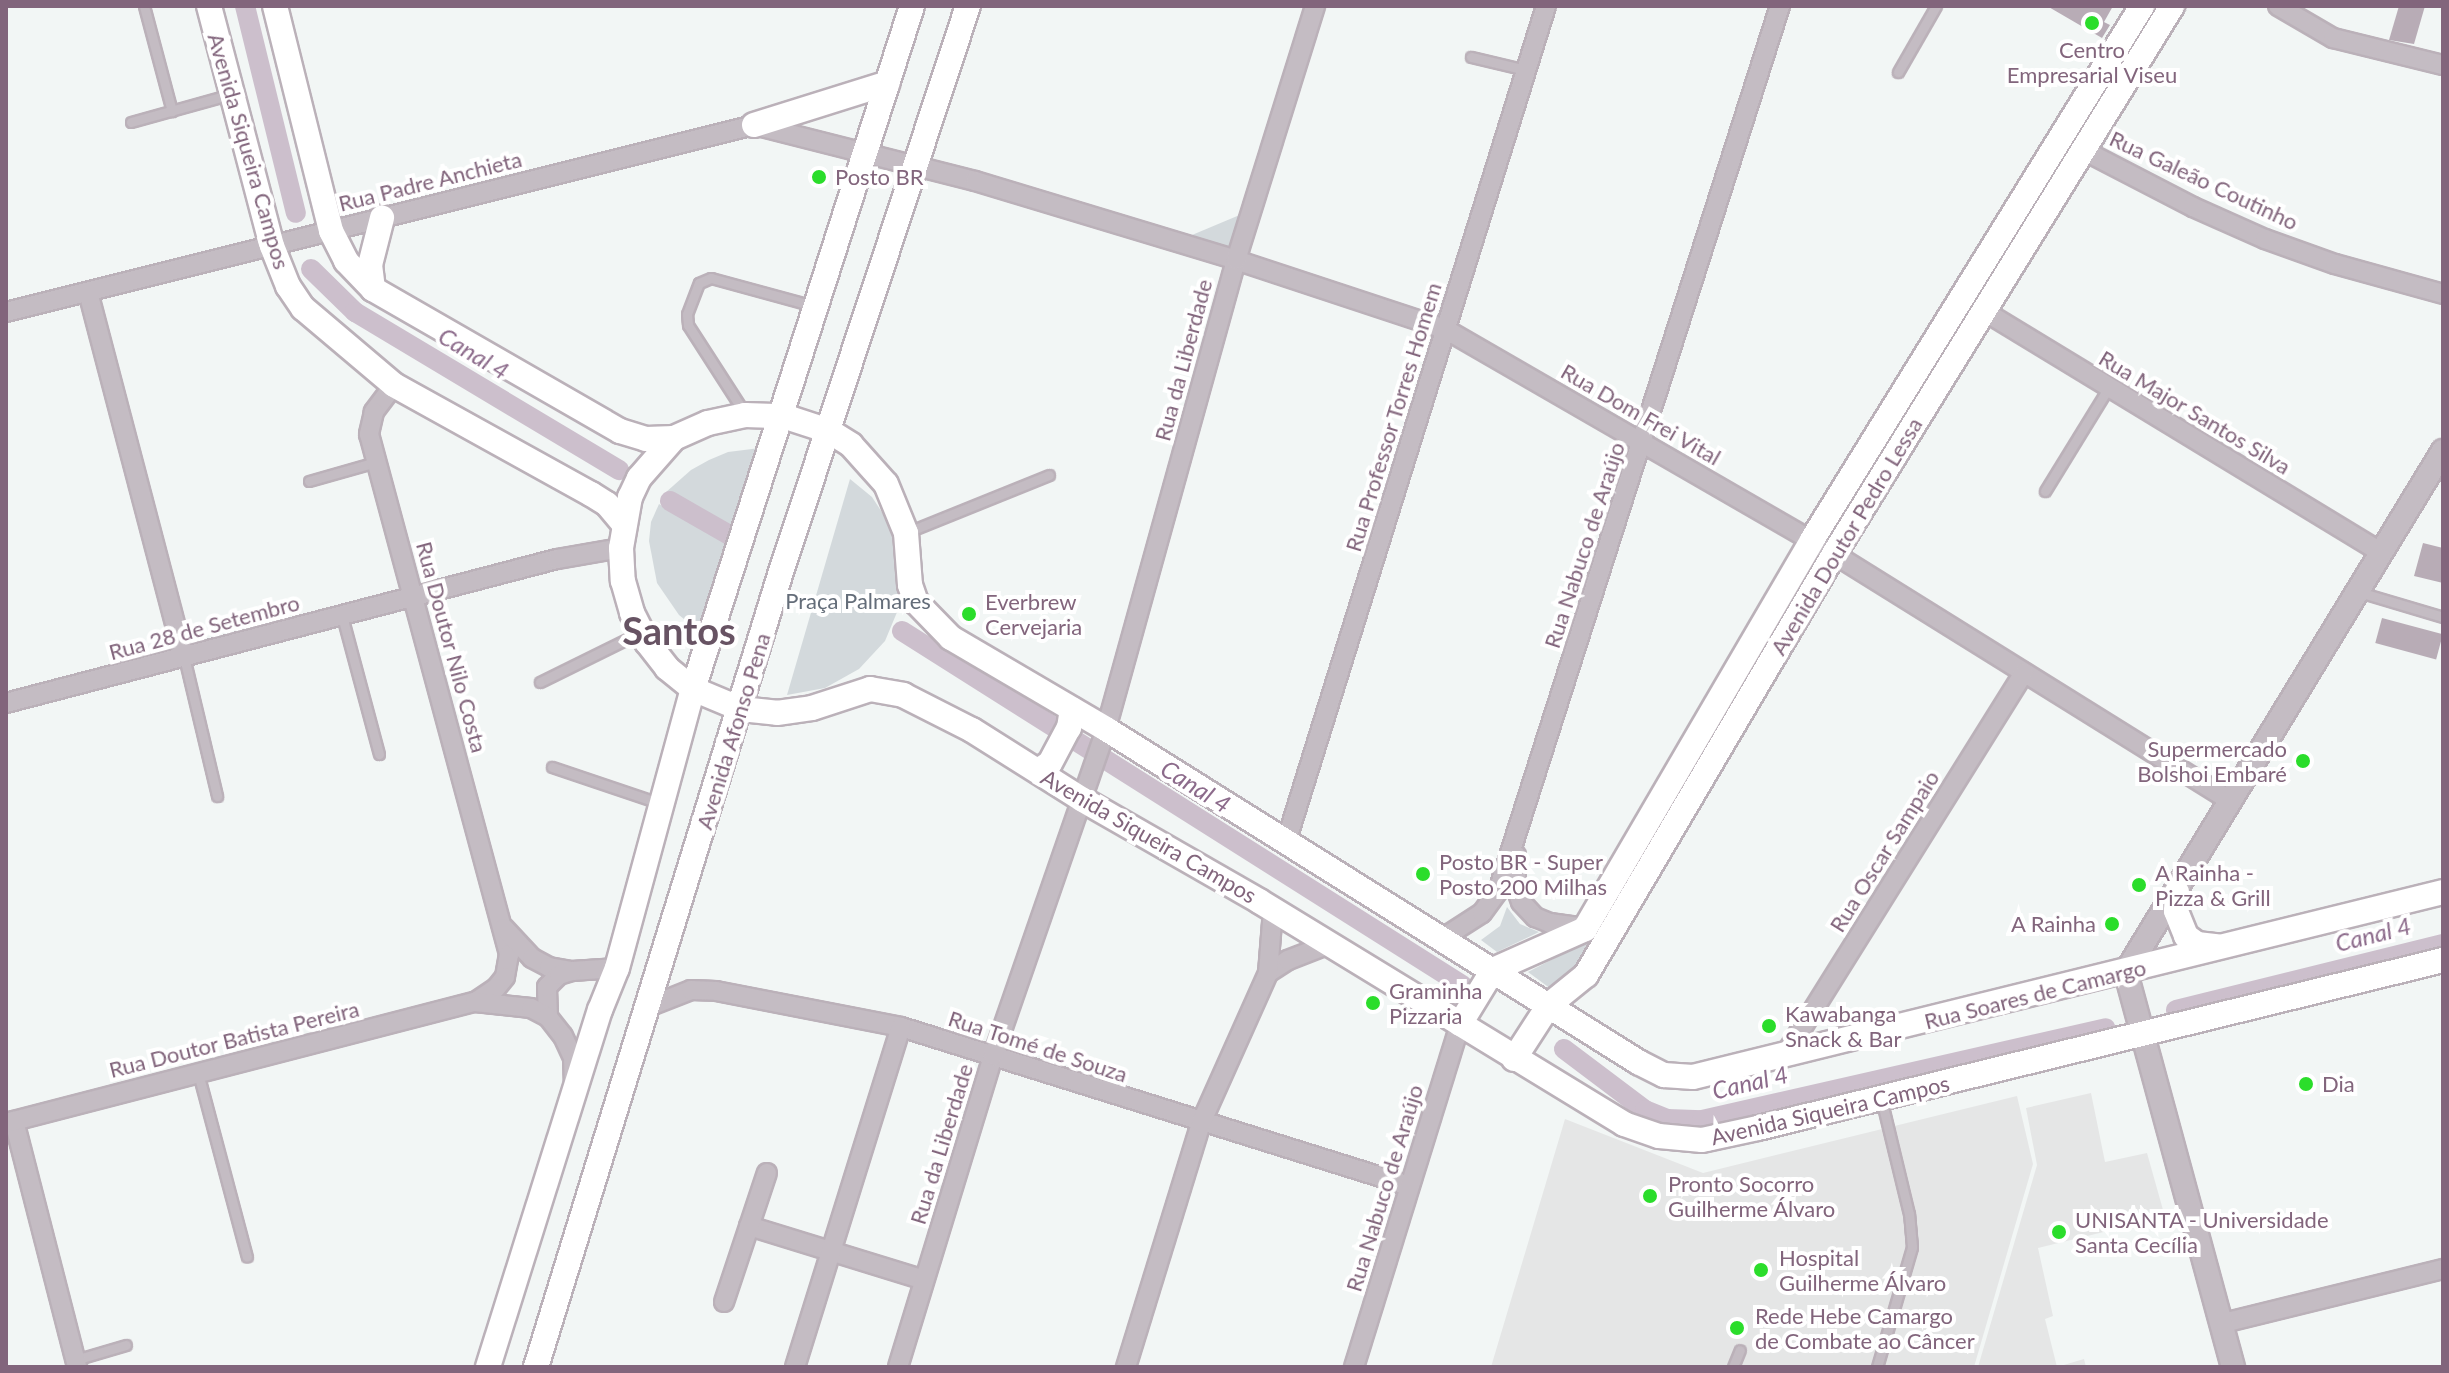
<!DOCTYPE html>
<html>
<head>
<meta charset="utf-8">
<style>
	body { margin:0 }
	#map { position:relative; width:2449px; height:1373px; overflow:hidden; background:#f2f6f5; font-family:Lato,sans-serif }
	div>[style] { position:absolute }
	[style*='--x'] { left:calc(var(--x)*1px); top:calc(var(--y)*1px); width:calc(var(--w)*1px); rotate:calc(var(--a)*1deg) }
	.built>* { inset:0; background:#e5e6e6 }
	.green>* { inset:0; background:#d3d9dc }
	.canal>* { height:20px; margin:-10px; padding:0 10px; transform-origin:10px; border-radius:10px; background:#ccbfcc }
	.building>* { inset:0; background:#b8acb6; transform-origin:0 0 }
	.roads { filter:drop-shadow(2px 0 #bbb1b9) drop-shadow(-2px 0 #bbb1b9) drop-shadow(0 2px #bbb1b9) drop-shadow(0 -2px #bbb1b9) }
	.service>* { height:9px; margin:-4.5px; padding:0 4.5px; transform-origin:4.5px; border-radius:4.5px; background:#c4bcc3 }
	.minor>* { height:18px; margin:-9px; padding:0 9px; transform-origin:9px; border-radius:9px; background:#c4bcc3 }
	.tertiary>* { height:22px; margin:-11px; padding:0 11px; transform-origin:11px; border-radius:11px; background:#c4bcc3 }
	.secondary>* { height:24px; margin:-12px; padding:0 12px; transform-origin:12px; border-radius:12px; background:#fff }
	.dots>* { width:22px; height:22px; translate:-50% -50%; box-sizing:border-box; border:4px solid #fff; border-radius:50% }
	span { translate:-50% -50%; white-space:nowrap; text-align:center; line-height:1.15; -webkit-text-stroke:8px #fff; paint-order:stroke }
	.poi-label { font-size:22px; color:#82657c }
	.left { translate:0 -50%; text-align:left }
	.right { translate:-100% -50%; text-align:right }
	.street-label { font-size:22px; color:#82657c }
	.park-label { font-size:22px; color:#646d79 }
	.water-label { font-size:24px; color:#8c6b8b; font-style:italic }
	.town-label { font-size:38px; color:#675363; font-weight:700 }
	.frame { position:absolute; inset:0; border:8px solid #82657c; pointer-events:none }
</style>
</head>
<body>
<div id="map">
	<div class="built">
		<div style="clip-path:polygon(2091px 1093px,2105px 1162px,2147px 1153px,2165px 1217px,2038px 1248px,2053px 1316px,2045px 1319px,2057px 1367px,2084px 1359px,2086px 1367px,1978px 1367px,2037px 1165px,2026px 1108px)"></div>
		<div style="clip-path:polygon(2017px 1096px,2033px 1164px,1974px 1367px,1491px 1367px,1565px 1119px,1703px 1173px)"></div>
	</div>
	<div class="green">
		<div style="clip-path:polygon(1242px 214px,1231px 248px,1192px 235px)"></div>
		<div style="clip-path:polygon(768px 447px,738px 536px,665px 493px,691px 470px,709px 460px,728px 452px)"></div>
		<div style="clip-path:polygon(850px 479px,872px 497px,893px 529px,900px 547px,903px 586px,900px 605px,885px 641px,859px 669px,825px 688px,787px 695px)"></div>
		<div style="clip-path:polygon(659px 504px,733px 547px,706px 637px,679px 615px,657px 583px,649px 541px,651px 522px)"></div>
		<div style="clip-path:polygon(1507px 907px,1520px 924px,1539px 932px,1497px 952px,1481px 940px,1500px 926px)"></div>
		<div style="clip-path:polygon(1593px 938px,1576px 972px,1551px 989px,1528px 972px)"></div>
	</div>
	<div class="canal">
		<div style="--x:245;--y:6;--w:213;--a:76.2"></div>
		<div style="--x:311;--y:269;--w:62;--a:44.3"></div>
		<div style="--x:355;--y:312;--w:308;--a:30.9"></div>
		<div style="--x:670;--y:501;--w:70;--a:29.8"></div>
		<div style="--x:902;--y:631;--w:663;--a:32.3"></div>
		<div style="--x:2176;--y:1010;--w:275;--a:-13.9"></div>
		<div style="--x:1564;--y:1049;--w:101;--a:37"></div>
		<div style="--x:1645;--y:1110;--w:24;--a:22"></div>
		<div style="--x:1667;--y:1119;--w:35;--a:2"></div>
		<div style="--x:1702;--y:1120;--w:414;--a:-12.8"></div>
	</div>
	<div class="building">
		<div style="clip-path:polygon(2047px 6px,2113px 6px,2104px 22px,2110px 25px,2102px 38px)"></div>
		<div style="clip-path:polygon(2399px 6px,2425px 6px,2414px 44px,2389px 40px)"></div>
		<div style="clip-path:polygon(2423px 543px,2443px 548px,2443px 583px,2414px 576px)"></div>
		<div style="left:2382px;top:618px;width:63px;height:26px;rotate:15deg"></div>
	</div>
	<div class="roads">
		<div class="service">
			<div style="--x:144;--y:6;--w:109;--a:75.1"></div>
			<div style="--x:1471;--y:57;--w:57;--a:13.3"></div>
			<div style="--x:1898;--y:72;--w:76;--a:-60.1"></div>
			<div style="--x:131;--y:122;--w:105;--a:-15.5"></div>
			<div style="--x:744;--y:412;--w:103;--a:-122.8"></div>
			<div style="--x:688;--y:325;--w:11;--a:-95"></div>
			<div style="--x:687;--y:314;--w:33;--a:-69"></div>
			<div style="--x:699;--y:283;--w:13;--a:-23"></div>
			<div style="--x:711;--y:278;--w:107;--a:15.2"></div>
			<div style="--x:309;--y:481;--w:70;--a:-15.8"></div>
			<div style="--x:2045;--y:491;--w:122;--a:-58.4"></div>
			<div style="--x:908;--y:532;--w:152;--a:-22"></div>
			<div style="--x:2359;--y:592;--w:88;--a:16.6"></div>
			<div style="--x:342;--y:616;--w:143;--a:75"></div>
			<div style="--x:184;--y:657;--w:143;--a:76.6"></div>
			<div style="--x:540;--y:682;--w:113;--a:-26.3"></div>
			<div style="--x:552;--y:767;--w:113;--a:18.6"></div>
			<div style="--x:198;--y:1073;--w:190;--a:75.1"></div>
			<div style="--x:75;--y:1360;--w:53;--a:-16.4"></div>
			<div style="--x:1733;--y:1367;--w:18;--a:-68"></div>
			<div style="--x:1877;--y:1367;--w:125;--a:-73.7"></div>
			<div style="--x:1912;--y:1247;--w:33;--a:-95"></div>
			<div style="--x:1909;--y:1214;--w:119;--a:-103.6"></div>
		</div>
		<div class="minor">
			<div style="--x:2278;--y:6;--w:64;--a:30.2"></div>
			<div style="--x:2333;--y:38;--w:113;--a:13.8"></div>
			<div style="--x:2083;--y:150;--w:124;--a:27.4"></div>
			<div style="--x:2193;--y:207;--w:79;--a:24"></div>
			<div style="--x:2265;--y:239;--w:74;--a:19.7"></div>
			<div style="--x:2335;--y:264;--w:112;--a:15.5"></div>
			<div style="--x:88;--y:292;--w:377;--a:75.3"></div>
			<div style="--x:1984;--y:311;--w:466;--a:31.3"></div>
			<div style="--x:6;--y:312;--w:771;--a:-14.04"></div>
			<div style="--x:754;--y:125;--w:228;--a:14.2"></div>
			<div style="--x:975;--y:181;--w:273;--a:16.8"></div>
			<div style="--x:1236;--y:260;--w:220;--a:18.3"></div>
			<div style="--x:1445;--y:329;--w:449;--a:30"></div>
			<div style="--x:1834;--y:554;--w:468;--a:31.9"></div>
			<div style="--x:394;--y:385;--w:34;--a:127"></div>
			<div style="--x:374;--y:412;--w:23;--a:103"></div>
			<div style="--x:369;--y:434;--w:539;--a:74.93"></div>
			<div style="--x:509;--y:954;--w:23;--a:100"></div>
			<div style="--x:505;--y:977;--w:14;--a:129"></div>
			<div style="--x:496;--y:988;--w:25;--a:146"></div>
			<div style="--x:6;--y:703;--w:570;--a:-14.65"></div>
			<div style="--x:557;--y:559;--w:65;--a:-9.8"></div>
			<div style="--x:1286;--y:842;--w:875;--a:-72.72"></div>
			<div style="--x:1516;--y:855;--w:33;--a:90"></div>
			<div style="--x:1516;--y:888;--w:15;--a:70"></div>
			<div style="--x:1521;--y:902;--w:21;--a:47"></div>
			<div style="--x:1535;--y:917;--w:16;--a:22"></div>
			<div style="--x:1550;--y:923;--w:34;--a:8"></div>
			<div style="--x:504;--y:928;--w:41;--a:47"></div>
			<div style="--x:532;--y:958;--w:19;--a:28"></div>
			<div style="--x:549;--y:967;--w:23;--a:10"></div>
			<div style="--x:572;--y:971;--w:45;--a:-3.8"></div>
			<div style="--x:1443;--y:938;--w:46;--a:-32.7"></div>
			<div style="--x:1482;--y:913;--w:27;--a:-54"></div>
			<div style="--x:1498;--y:891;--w:929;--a:-72.33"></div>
			<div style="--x:1268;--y:973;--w:24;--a:-33"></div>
			<div style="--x:1288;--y:960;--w:44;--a:-21.3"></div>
			<div style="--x:648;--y:1007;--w:46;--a:-21.6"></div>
			<div style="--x:691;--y:990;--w:25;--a:2"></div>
			<div style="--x:716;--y:991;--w:188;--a:11"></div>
			<div style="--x:901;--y:1027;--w:533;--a:17.35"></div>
			<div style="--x:548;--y:1017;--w:30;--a:-92"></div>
			<div style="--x:547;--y:987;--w:17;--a:-45"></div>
			<div style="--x:559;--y:975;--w:14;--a:-17"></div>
			<div style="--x:1785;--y:1055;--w:451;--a:-58"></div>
			<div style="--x:14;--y:1121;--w:254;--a:75.6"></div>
			<div style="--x:6;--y:1123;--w:484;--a:-14.5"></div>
			<div style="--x:475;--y:1002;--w:56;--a:6.1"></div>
			<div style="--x:531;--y:1008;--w:19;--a:28"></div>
			<div style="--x:548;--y:1017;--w:24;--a:52"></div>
			<div style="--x:563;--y:1036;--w:23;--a:65"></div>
			<div style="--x:573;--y:1057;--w:25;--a:88"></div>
			<div style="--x:749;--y:1226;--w:183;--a:17.1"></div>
			<div style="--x:724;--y:1302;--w:136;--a:-71.6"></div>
			<div style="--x:2223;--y:1323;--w:227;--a:-13.8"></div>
			<div style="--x:795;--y:1367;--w:356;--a:-72.7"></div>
			<div style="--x:898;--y:1367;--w:325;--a:-73"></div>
			<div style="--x:993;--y:1056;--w:346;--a:-70.9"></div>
			<div style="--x:1106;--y:729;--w:487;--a:-74.5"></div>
			<div style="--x:1236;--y:260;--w:266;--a:-72.7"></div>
			<div style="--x:1126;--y:1367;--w:255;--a:-72.9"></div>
			<div style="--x:1201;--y:1123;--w:164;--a:-65.9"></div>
			<div style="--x:1268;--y:973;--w:63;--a:-85.5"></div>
			<div style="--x:1354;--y:1367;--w:359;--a:-72.8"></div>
		</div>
		<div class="tertiary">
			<div style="--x:2233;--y:1367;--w:409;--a:-105.2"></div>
			<div style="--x:2126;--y:972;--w:610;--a:-58.68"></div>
		</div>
		<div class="secondary">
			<div style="--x:209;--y:6;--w:248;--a:75.3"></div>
			<div style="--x:272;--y:246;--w:43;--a:68.2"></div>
			<div style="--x:288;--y:286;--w:27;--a:56"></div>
			<div style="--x:303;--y:308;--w:119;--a:40.2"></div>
			<div style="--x:394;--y:385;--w:225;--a:29"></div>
			<div style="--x:591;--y:494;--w:19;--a:32"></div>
			<div style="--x:607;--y:504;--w:26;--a:50"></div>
			<div style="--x:275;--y:6;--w:232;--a:76"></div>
			<div style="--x:331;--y:231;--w:34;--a:63"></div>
			<div style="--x:346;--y:261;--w:39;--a:46"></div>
			<div style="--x:373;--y:289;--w:285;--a:29.9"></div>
			<div style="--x:620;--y:431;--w:27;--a:17"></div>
			<div style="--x:646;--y:439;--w:28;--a:-2"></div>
			<div style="--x:674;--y:438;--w:37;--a:-24"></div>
			<div style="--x:708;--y:423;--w:38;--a:-12"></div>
			<div style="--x:745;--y:415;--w:38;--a:2"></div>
			<div style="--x:783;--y:416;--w:48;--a:18.1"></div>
			<div style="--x:829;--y:431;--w:26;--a:32"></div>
			<div style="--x:851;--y:445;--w:52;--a:48.1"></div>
			<div style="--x:886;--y:484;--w:53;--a:67.8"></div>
			<div style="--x:906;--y:533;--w:52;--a:85.6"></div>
			<div style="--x:910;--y:585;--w:18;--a:71"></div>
			<div style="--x:916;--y:602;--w:50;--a:45.8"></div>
			<div style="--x:951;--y:638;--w:180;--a:30.4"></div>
			<div style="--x:1106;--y:729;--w:628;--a:32.04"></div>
			<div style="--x:1638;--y:1062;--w:29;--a:27"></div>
			<div style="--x:1664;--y:1075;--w:29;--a:4"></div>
			<div style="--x:1693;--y:1077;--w:772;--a:-13.86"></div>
			<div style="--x:754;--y:125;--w:140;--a:-17.4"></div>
			<div style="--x:373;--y:289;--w:24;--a:-97"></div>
			<div style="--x:370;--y:265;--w:49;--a:-75.7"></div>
			<div style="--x:674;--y:438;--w:53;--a:131.2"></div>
			<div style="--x:639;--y:478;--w:21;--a:115"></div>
			<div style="--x:630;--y:497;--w:52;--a:100"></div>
			<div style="--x:621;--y:548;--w:33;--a:87"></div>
			<div style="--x:623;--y:581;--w:33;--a:74"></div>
			<div style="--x:632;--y:613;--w:33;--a:63"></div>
			<div style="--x:647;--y:642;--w:33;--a:52"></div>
			<div style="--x:667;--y:668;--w:33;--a:39"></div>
			<div style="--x:693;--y:689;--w:52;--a:22.6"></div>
			<div style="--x:741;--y:709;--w:36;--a:6"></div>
			<div style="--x:777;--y:713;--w:35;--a:-8"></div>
			<div style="--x:812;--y:708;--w:61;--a:-18.1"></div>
			<div style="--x:870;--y:689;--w:34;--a:10"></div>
			<div style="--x:903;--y:695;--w:77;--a:26.9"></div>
			<div style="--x:972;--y:730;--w:131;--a:32.2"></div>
			<div style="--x:1083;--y:800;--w:203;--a:29.8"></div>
			<div style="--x:1259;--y:901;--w:428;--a:31.4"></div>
			<div style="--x:1624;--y:1124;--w:37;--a:19"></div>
			<div style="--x:1659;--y:1136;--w:43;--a:5.3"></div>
			<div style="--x:1702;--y:1140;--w:57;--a:-12.1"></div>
			<div style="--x:1758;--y:1128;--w:705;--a:-13.78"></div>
			<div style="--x:1038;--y:771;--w:14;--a:-34"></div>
			<div style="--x:1050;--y:763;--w:40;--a:-62"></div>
			<div style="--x:1069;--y:728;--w:19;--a:-81"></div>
			<div style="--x:2177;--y:892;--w:19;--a:93"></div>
			<div style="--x:2176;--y:911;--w:27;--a:68"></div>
			<div style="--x:2186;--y:936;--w:14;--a:36"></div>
			<div style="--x:2197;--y:944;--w:20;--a:6"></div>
			<div style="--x:1460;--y:1024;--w:63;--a:-58.6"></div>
			<div style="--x:1493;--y:970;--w:101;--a:-24"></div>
			<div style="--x:1585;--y:929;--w:450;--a:-59.7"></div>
			<div style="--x:1812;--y:540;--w:628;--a:-58.28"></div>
			<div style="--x:1514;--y:1059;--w:64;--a:-57.1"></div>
			<div style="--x:1549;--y:1005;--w:48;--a:-39"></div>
			<div style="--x:1586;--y:975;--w:489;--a:-59.5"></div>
			<div style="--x:1834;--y:554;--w:644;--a:-58.33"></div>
			<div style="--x:488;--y:1367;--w:374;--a:-72.6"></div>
			<div style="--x:600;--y:1010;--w:45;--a:-68"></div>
			<div style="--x:617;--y:968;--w:289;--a:-74.8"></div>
			<div style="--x:693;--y:689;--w:717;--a:-72.22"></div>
			<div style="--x:536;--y:1367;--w:829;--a:-72.88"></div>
			<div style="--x:780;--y:575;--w:599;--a:-71.72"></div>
		</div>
	</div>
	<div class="dots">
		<div style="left:2092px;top:23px;background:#2bdd2b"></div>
		<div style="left:819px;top:177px;background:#2bdd2b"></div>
		<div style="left:969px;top:614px;background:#2bdd2b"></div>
		<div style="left:2303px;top:761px;background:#2bdd2b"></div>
		<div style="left:1423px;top:874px;background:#2bdd2b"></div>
		<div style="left:2139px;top:885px;background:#2bdd2b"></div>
		<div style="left:2112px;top:924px;background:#2bdd2b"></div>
		<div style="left:1373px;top:1003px;background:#2bdd2b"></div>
		<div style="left:1769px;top:1026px;background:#2bdd2b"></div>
		<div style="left:2306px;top:1084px;background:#2bdd2b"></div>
		<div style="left:1650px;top:1196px;background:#2bdd2b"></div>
		<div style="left:2059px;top:1232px;background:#2bdd2b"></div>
		<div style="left:1761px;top:1270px;background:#2bdd2b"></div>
		<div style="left:1737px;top:1328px;background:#2bdd2b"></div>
	</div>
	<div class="poi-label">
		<span style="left:2092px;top:62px">Centro<br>Empresarial Viseu</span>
		<span class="left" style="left:835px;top:177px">Posto BR</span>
		<span class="left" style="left:985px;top:614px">Everbrew<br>Cervejaria</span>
		<span class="right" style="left:2287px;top:761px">Supermercado<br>Bolshoi Embaré</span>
		<span class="left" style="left:1439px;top:874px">Posto BR - Super<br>Posto 200 Milhas</span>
		<span class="left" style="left:2155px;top:885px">A Rainha -<br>Pizza &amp; Grill</span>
		<span class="right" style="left:2096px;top:924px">A Rainha</span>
		<span class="left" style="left:1389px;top:1003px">Graminha<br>Pizzaria</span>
		<span class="left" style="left:1785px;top:1026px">Kawabanga<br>Snack &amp; Bar</span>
		<span class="left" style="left:2322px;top:1084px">Dia</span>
		<span class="left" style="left:1668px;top:1196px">Pronto Socorro<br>Guilherme Álvaro</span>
		<span class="left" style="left:2075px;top:1232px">UNISANTA - Universidade<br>Santa Cecília</span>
		<span class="left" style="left:1779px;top:1270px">Hospital<br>Guilherme Álvaro</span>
		<span class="left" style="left:1755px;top:1328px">Rede Hebe Camargo<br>de Combate ao Câncer</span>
	</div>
	<div class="street-label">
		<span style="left:249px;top:151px;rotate:74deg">Avenida Siqueira Campos</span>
		<span style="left:2204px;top:180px;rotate:25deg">Rua Galeão Coutinho</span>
		<span style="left:430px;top:181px;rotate:-14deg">Rua Padre Anchieta</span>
		<span style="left:1183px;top:360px;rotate:-75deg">Rua da Liberdade</span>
		<span style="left:2195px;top:412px;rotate:31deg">Rua Major Santos Silva</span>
		<span style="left:1641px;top:414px;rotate:30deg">Rua Dom Frei Vital</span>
		<span style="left:1393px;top:417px;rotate:-73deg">Rua Professor Torres Homem</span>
		<span style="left:1846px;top:536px;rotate:-59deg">Avenida Doutor Pedro Lessa</span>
		<span style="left:1584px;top:545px;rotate:-72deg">Rua Nabuco de Araújo</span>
		<span style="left:204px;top:627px;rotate:-15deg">Rua 28 de Setembro</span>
		<span style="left:452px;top:647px;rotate:75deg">Rua Doutor Nilo Costa</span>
		<span style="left:733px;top:731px;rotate:-73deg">Avenida Afonso Pena</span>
		<span style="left:1149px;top:836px;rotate:30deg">Avenida Siqueira Campos</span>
		<span style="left:1884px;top:851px;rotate:-58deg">Rua Oscar Sampaio</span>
		<span style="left:2035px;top:994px;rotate:-14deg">Rua Soares de Camargo</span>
		<span style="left:234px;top:1039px;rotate:-14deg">Rua Doutor Batista Pereira</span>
		<span style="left:1038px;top:1046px;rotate:18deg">Rua Tomé de Souza</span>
		<span style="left:1830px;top:1110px;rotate:-13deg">Avenida Siqueira Campos</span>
		<span style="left:941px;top:1144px;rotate:-73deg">Rua da Liberdade</span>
		<span style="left:1384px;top:1188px;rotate:-73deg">Rua Nabuco de Araújo</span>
	</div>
	<div class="park-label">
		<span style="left:858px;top:601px">Praça Palmares</span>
	</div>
	<div class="water-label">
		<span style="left:474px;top:353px;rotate:31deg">Canal 4</span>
		<span style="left:1196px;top:786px;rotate:32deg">Canal 4</span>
		<span style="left:2373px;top:934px;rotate:-14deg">Canal 4</span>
		<span style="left:1750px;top:1082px;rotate:-13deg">Canal 4</span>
	</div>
	<div class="town-label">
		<span style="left:679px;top:631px">Santos</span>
	</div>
	<div class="frame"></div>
</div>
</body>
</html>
